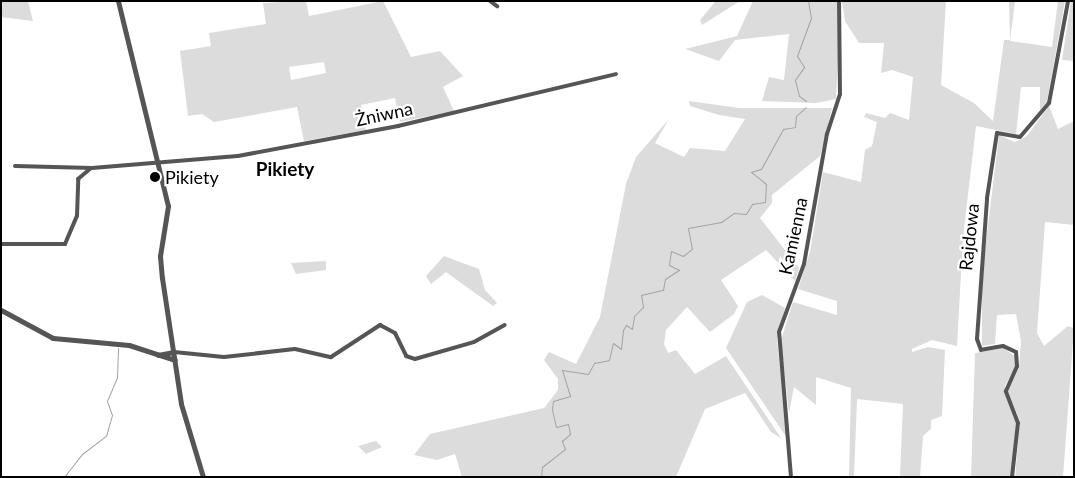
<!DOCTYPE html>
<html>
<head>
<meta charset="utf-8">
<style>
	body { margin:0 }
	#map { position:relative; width:1075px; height:478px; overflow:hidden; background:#fff; font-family:Lato,sans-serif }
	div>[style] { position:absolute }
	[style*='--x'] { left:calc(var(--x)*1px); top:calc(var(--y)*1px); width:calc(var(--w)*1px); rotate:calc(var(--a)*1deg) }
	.green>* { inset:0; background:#dcdcdc }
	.stream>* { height:1px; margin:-0.5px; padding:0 0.5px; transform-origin:0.5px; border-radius:0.5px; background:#a3a3a3 }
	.minor>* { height:4px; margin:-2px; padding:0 2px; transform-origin:2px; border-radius:2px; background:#555 }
	.tertiary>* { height:5px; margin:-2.5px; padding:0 2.5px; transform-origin:2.5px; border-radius:2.5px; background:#555 }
	.dots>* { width:14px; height:14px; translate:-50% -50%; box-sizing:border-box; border:2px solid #fff; border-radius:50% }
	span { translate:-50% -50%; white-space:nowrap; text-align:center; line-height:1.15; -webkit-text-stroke:4.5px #fff; paint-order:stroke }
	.street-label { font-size:18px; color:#000 }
	.poi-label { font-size:18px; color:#000 }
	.left { translate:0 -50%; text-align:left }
	.neighbourhood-label { font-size:19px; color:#000; font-weight:700 }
	.frame { position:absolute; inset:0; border:2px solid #000; pointer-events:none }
</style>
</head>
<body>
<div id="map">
	<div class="green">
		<div style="clip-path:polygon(1px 1px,28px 1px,33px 21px,1px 17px)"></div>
		<div style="clip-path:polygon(evenodd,306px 1px,309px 16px,383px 1px,411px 57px,440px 51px,463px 76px,443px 87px,454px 111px,400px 122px,395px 98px,361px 105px,366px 130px,304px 141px,297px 107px,214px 122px,202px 114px,188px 116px,180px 51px,211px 46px,209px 33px,266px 24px,263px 3px,306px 1px,324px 62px,326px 73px,291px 80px,289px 67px,324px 62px)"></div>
		<div style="clip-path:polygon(716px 1px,740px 1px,702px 25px,700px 20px)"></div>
		<div style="clip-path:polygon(753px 1px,837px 1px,840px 22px,836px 99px,816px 103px,762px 101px,769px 77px,784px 80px,789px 34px,735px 40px,719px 61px,685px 49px,737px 36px)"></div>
		<div style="clip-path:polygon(842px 1px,946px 1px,941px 85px,974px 103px,993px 121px,1004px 40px,1010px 40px,1009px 1px,1015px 1px,1010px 41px,1052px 47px,1058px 1px,1065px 1px,1047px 102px,1040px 110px,1040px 87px,1021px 87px,1016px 134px,976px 126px,963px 238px,957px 346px,932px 340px,912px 349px,912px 352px,928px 347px,945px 350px,942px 416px,931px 420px,931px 429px,923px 436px,920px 477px,900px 477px,903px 404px,857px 399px,854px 477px,849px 477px,851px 388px,816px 377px,816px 405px,794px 387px,789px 413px,781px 340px,793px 302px,837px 315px,837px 301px,798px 289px,810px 252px,823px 172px,861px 182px,865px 150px,872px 146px,877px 122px,864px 117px,866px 113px,885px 118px,890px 113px,909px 120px,913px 77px,892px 70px,881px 73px,884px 43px,859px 43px,845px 21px)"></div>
		<div style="clip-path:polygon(1071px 1px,1074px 1px,1074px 61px,1062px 60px)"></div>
		<div style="clip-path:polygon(689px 101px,739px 108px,832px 108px,820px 156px,772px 195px,772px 203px,760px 218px,799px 268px,795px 281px,766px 250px,721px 280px,738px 306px,734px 314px,710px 332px,687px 307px,666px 330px,664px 344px,668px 353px,676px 350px,695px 374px,726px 356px,781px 438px,771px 432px,745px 393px,705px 409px,676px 477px,462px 477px,455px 454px,437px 460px,414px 455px,430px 434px,544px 408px,558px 390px,558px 379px,544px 360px,549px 352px,576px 364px,600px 317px,626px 184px,636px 157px,669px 119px,655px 143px,684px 157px,690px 148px,725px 151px,745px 119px,719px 115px,690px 106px)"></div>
		<div style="clip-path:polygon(1049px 106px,1058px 129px,1074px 121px,1074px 225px,1045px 222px,1037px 333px,1044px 346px,1068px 326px,1074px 328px,1063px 477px,1015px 477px,1020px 421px,1008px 391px,1019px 368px,1021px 341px,1016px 314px,997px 315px,995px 344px,982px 346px,982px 275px,999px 135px,1015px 142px,1027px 136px)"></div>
		<div style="clip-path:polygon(444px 256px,479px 269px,485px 290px,497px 303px,493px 306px,446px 272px,431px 284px,426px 276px)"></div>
		<div style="clip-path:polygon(326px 261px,326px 270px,296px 274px,291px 263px)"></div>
		<div style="clip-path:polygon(762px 295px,785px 308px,777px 339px,787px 438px,726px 348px,747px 302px)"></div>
		<div style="clip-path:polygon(1003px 348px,1015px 356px,1015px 367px,1005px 386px,1016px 422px,1011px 477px,971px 477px,975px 353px)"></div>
		<div style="clip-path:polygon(376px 441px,382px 447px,366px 454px,358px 446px)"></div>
	</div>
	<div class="stream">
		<div style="--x:806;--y:101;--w:9;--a:-144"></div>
		<div style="--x:799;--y:96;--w:16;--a:-104"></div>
		<div style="--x:795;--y:80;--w:16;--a:-55"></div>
		<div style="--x:804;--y:67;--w:13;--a:-122"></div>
		<div style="--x:797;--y:56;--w:40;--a:-69.8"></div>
		<div style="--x:811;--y:18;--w:17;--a:-100"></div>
		<div style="--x:64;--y:477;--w:29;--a:-52"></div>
		<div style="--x:82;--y:454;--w:30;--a:-37"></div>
		<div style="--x:106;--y:436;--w:22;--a:-74"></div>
		<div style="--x:112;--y:415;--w:15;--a:-110"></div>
		<div style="--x:107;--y:401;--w:25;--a:-67"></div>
		<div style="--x:117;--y:378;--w:30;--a:-88"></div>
		<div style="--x:541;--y:477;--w:10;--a:-84"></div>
		<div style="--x:542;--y:467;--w:29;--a:-38"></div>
		<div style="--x:565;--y:449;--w:9;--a:-111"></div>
		<div style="--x:562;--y:441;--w:11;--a:-41"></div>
		<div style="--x:570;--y:434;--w:10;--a:-101"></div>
		<div style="--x:568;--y:424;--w:12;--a:166"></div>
		<div style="--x:556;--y:427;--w:18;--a:-103"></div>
		<div style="--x:552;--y:409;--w:8;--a:-83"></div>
		<div style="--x:553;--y:401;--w:18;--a:-16"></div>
		<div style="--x:570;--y:396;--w:27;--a:-107"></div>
		<div style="--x:562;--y:370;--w:26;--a:9"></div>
		<div style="--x:588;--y:374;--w:13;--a:-61"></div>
		<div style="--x:594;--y:363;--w:15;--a:-11"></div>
		<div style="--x:609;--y:360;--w:17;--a:-77"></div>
		<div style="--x:613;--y:343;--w:10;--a:37"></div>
		<div style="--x:621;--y:349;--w:19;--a:-84"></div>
		<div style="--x:623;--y:330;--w:6;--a:-59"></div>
		<div style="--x:626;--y:325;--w:7;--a:34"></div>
		<div style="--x:632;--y:329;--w:13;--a:-81"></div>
		<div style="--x:634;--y:316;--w:13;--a:-45"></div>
		<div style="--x:643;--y:307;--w:12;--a:-99"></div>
		<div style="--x:641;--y:295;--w:23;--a:-13"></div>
		<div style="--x:663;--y:290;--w:11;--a:-80"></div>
		<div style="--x:665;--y:279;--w:17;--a:-33"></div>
		<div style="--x:679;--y:270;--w:11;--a:-153"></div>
		<div style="--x:669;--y:265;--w:14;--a:-82"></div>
		<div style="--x:671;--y:251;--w:13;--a:23"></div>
		<div style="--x:683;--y:256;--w:11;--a:-38"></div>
		<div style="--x:692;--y:249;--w:21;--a:-101"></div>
		<div style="--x:688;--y:228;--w:34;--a:-10"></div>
		<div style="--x:721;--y:222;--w:16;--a:-35"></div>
		<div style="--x:734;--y:213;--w:12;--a:5"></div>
		<div style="--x:746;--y:214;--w:12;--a:-59"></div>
		<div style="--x:752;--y:204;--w:13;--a:-9"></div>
		<div style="--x:765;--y:202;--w:18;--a:-87"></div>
		<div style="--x:766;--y:184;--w:19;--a:-141"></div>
		<div style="--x:751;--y:172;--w:10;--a:-17"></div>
		<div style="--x:761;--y:169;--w:46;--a:-61.2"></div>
		<div style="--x:783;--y:129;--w:12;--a:-9"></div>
		<div style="--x:795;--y:127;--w:11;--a:-85"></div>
		<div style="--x:796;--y:116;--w:13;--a:-42"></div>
	</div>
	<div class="minor">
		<div style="--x:490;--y:1;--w:9;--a:36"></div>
		<div style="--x:15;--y:166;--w:77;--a:1.5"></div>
		<div style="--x:92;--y:168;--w:146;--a:-4.7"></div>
		<div style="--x:238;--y:156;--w:163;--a:-10.6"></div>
		<div style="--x:398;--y:126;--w:224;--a:-13.4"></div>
		<div style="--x:1;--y:244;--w:64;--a:0"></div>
		<div style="--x:65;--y:244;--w:30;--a:-67"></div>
		<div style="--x:77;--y:216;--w:37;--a:-88"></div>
		<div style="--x:78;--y:179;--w:17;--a:-40"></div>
		<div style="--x:174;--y:352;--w:50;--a:5.7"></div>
		<div style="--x:224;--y:357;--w:71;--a:-6.4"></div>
		<div style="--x:295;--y:349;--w:37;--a:13"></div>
		<div style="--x:331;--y:357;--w:59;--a:-33.1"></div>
		<div style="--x:380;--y:325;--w:17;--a:28"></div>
		<div style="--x:395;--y:333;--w:25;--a:64"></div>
		<div style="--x:406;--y:356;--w:9;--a:18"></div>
		<div style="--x:415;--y:359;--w:61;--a:-16.1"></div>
		<div style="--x:474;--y:342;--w:35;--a:-29"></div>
		<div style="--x:791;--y:477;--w:145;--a:-94.7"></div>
		<div style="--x:779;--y:332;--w:72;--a:-69.8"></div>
		<div style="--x:804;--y:264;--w:132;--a:-80"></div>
		<div style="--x:827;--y:134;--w:42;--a:-72"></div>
		<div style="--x:840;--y:94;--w:93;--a:-90.6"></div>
		<div style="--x:1012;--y:477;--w:54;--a:-83.7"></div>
		<div style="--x:1018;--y:423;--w:34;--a:-111"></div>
		<div style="--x:1006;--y:391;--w:27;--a:-66"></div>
		<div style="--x:1017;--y:366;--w:14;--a:-94"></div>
		<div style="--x:1016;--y:352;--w:14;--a:-155"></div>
		<div style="--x:1003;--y:346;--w:22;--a:170"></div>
		<div style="--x:981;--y:350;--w:12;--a:-110"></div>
		<div style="--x:977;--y:339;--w:141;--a:-85.9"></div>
		<div style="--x:987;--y:198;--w:66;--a:-81.3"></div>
		<div style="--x:997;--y:133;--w:23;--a:10"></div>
		<div style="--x:1020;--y:137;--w:45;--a:-49.5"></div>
		<div style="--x:1049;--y:103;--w:104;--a:-79.4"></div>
	</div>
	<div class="tertiary">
		<div style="--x:118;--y:1;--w:211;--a:76.3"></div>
		<div style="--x:168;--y:206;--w:51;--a:99.1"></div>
		<div style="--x:160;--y:256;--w:22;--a:85"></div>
		<div style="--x:162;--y:278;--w:127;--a:81.4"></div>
		<div style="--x:181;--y:404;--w:76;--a:73.2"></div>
		<div style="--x:1;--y:310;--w:59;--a:28.3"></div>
		<div style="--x:53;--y:338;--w:76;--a:5.3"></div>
		<div style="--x:129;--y:345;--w:48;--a:18.1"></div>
		<div style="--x:158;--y:355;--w:16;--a:-11"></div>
	</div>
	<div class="dots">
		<div style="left:155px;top:177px;background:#000"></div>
	</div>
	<div class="street-label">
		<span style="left:384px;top:114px;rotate:-12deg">Żniwna</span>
		<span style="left:793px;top:236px;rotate:-78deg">Kamienna</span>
		<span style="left:969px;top:237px;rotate:-84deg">Rajdowa</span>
	</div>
	<div class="poi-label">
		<span class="left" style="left:165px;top:177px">Pikiety</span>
	</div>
	<div class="neighbourhood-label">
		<span style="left:285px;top:169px">Pikiety</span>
	</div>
	<div class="frame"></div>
</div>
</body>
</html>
